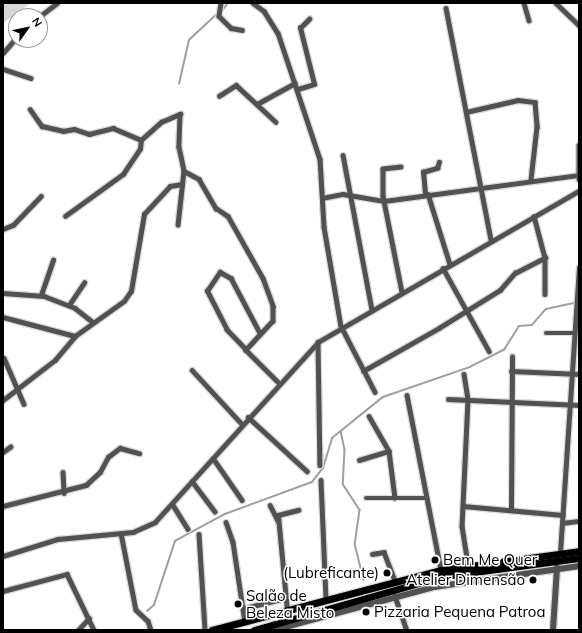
<!DOCTYPE html>
<html>
<head>
<meta charset="utf-8">
<style>
	body { margin:0 }
	#map { position:relative; width:582px; height:633px; overflow:hidden; background:#fff; font-family:Mulish,sans-serif }
	div>[style] { position:absolute }
	[style*='--x'] { left:calc(var(--x)*1px); top:calc(var(--y)*1px); width:calc(var(--w)*1px); rotate:calc(var(--a)*1deg) }
	.green>* { inset:0; background:#d8d8d8 }
	.stream>* { height:1.5px; margin:-0.75px; padding:0 0.75px; transform-origin:0.75px; border-radius:0.75px; background:#9f9f9f }
	.roads { filter:drop-shadow(1px 0 #dbdbdb) drop-shadow(-1px 0 #dbdbdb) drop-shadow(0 1px #dbdbdb) drop-shadow(0 -1px #dbdbdb) }
	.minor>* { height:4.5px; margin:-2.25px; padding:0 2.25px; transform-origin:2.25px; border-radius:2.25px; background:#515151 }
	.tertiary>* { height:5.5px; margin:-2.75px; padding:0 2.75px; transform-origin:2.75px; border-radius:2.75px; background:#515151 }
	.primary>* { height:7px; margin:-3.5px; padding:0 3.5px; transform-origin:3.5px; border-radius:3.5px; background:#000 }
	.dots>* { width:11px; height:11px; translate:-50% -50%; box-sizing:border-box; border:2px solid #fff; border-radius:50% }
	span { translate:-50% -50%; white-space:nowrap; text-align:center; line-height:1.15; -webkit-text-stroke:3px #fff; paint-order:stroke }
	.poi-label { font-size:15px; color:#000 }
	.left { translate:0 -50%; text-align:left }
	.right { translate:-100% -50%; text-align:right }
	.frame { position:absolute; inset:0; border:4px solid #000; pointer-events:none }
	.north { position:absolute; left:8px; top:8px; width:40px; height:40px; box-sizing:border-box; background:#fff; border:1px solid #999; border-radius:50%; rotate:57deg; font-size:11px; font-weight:700; line-height:16px; text-align:center; color:#000 }
	.north::after { content:''; display:block; margin:auto; width:14px; height:18px; background:#000; clip-path:polygon(50% 0,100% 100%,50% 72%,0 100%) }
</style>
</head>
<body>
<div id="map">
	<div class="green">
		<div style="clip-path:polygon(3px 3px,31px 3px,3px 23px)"></div>
	</div>
	<div class="stream">
		<div style="--x:222;--y:11;--w:10;--a:-53"></div>
		<div style="--x:179;--y:84;--w:45;--a:-77.2"></div>
		<div style="--x:189;--y:40;--w:40;--a:-43"></div>
		<div style="--x:341;--y:431;--w:19;--a:78"></div>
		<div style="--x:345;--y:450;--w:34;--a:93"></div>
		<div style="--x:343;--y:484;--w:31;--a:57"></div>
		<div style="--x:360;--y:510;--w:34;--a:98"></div>
		<div style="--x:355;--y:544;--w:37;--a:76"></div>
		<div style="--x:147;--y:611;--w:9;--a:-41"></div>
		<div style="--x:154;--y:605;--w:67;--a:-71.8"></div>
		<div style="--x:175;--y:541;--w:57;--a:-28.4"></div>
		<div style="--x:225;--y:514;--w:93;--a:-20.2"></div>
		<div style="--x:312;--y:482;--w:18;--a:-52"></div>
		<div style="--x:323;--y:468;--w:31;--a:-73"></div>
		<div style="--x:332;--y:438;--w:65;--a:-38.8"></div>
		<div style="--x:383;--y:397;--w:92;--a:-19"></div>
		<div style="--x:470;--y:367;--w:38;--a:-27"></div>
		<div style="--x:504;--y:350;--w:28;--a:-58"></div>
		<div style="--x:519;--y:326;--w:13;--a:-4"></div>
		<div style="--x:532;--y:325;--w:21;--a:-49"></div>
		<div style="--x:546;--y:309;--w:34;--a:-12"></div>
	</div>
	<div class="roads">
		<div class="minor">
			<div style="--x:221;--y:3;--w:13;--a:99"></div>
			<div style="--x:219;--y:16;--w:17;--a:45"></div>
			<div style="--x:231;--y:28;--w:11;--a:10"></div>
			<div style="--x:253;--y:3;--w:14;--a:36"></div>
			<div style="--x:264;--y:11;--w:26;--a:58"></div>
			<div style="--x:278;--y:33;--w:133;--a:71.6"></div>
			<div style="--x:320;--y:159;--w:68;--a:86.6"></div>
			<div style="--x:324;--y:227;--w:100;--a:80.3"></div>
			<div style="--x:341;--y:326;--w:74;--a:62.7"></div>
			<div style="--x:524;--y:3;--w:18;--a:74"></div>
			<div style="--x:556;--y:3;--w:32;--a:44"></div>
			<div style="--x:446;--y:8;--w:236;--a:79"></div>
			<div style="--x:40;--y:16;--w:21;--a:-37"></div>
			<div style="--x:3;--y:53;--w:20;--a:-49"></div>
			<div style="--x:3;--y:69;--w:29;--a:18"></div>
			<div style="--x:298;--y:89;--w:17;--a:-17"></div>
			<div style="--x:314;--y:84;--w:58;--a:-104"></div>
			<div style="--x:300;--y:28;--w:13;--a:-45"></div>
			<div style="--x:219;--y:96;--w:20;--a:-33"></div>
			<div style="--x:236;--y:85;--w:54;--a:42.8"></div>
			<div style="--x:257;--y:104;--w:43;--a:-28.9"></div>
			<div style="--x:30;--y:109;--w:21;--a:55"></div>
			<div style="--x:42;--y:126;--w:22;--a:13"></div>
			<div style="--x:63;--y:131;--w:11;--a:-10"></div>
			<div style="--x:74;--y:129;--w:16;--a:18"></div>
			<div style="--x:89;--y:134;--w:25;--a:-14"></div>
			<div style="--x:113;--y:128;--w:30;--a:23"></div>
			<div style="--x:141;--y:140;--w:27;--a:-42"></div>
			<div style="--x:161;--y:122;--w:21;--a:-23"></div>
			<div style="--x:180;--y:114;--w:33;--a:92"></div>
			<div style="--x:179;--y:147;--w:25;--a:78"></div>
			<div style="--x:184;--y:171;--w:54;--a:96.3"></div>
			<div style="--x:466;--y:112;--w:53;--a:-13"></div>
			<div style="--x:518;--y:100;--w:17;--a:7"></div>
			<div style="--x:535;--y:102;--w:25;--a:85"></div>
			<div style="--x:537;--y:127;--w:53;--a:96.5"></div>
			<div style="--x:579;--y:145;--w:34;--a:90"></div>
			<div style="--x:343;--y:155;--w:158;--a:79.4"></div>
			<div style="--x:401;--y:167;--w:18;--a:174"></div>
			<div style="--x:383;--y:169;--w:27;--a:90"></div>
			<div style="--x:383;--y:196;--w:98;--a:78.8"></div>
			<div style="--x:184;--y:171;--w:17;--a:28"></div>
			<div style="--x:199;--y:179;--w:34;--a:60"></div>
			<div style="--x:216;--y:208;--w:14;--a:34"></div>
			<div style="--x:228;--y:216;--w:71;--a:60.6"></div>
			<div style="--x:263;--y:278;--w:30;--a:70"></div>
			<div style="--x:273;--y:306;--w:15;--a:90"></div>
			<div style="--x:273;--y:321;--w:40;--a:133"></div>
			<div style="--x:246;--y:350;--w:45;--a:45"></div>
			<div style="--x:425;--y:194;--w:22;--a:-95"></div>
			<div style="--x:423;--y:172;--w:15;--a:-16"></div>
			<div style="--x:437;--y:168;--w:6;--a:-72"></div>
			<div style="--x:428;--y:194;--w:73;--a:72.6"></div>
			<div style="--x:322;--y:198;--w:21;--a:-11"></div>
			<div style="--x:343;--y:194;--w:42;--a:9.7"></div>
			<div style="--x:384;--y:201;--w:197;--a:-7.6"></div>
			<div style="--x:65;--y:216;--w:72;--a:-35.9"></div>
			<div style="--x:123;--y:174;--w:30;--a:-56"></div>
			<div style="--x:140;--y:149;--w:9;--a:-84"></div>
			<div style="--x:534;--y:216;--w:43;--a:75.3"></div>
			<div style="--x:545;--y:258;--w:36;--a:90"></div>
			<div style="--x:3;--y:229;--w:11;--a:-22"></div>
			<div style="--x:13;--y:225;--w:40;--a:-46"></div>
			<div style="--x:443;--y:268;--w:95;--a:61"></div>
			<div style="--x:3;--y:293;--w:41;--a:4.2"></div>
			<div style="--x:44;--y:296;--w:33;--a:21"></div>
			<div style="--x:75;--y:308;--w:23;--a:38"></div>
			<div style="--x:41;--y:295;--w:37;--a:-71"></div>
			<div style="--x:69;--y:305;--w:27;--a:-56"></div>
			<div style="--x:3;--y:317;--w:74;--a:14.8"></div>
			<div style="--x:546;--y:333;--w:29;--a:0"></div>
			<div style="--x:318;--y:342;--w:123;--a:89.1"></div>
			<div style="--x:246;--y:350;--w:28;--a:-134"></div>
			<div style="--x:227;--y:330;--w:44;--a:-117.1"></div>
			<div style="--x:207;--y:291;--w:23;--a:-56"></div>
			<div style="--x:220;--y:272;--w:13;--a:29"></div>
			<div style="--x:231;--y:278;--w:62;--a:62.2"></div>
			<div style="--x:4;--y:358;--w:50;--a:66.5"></div>
			<div style="--x:192;--y:370;--w:74;--a:47.2"></div>
			<div style="--x:363;--y:371;--w:87;--a:-29.5"></div>
			<div style="--x:439;--y:328;--w:72;--a:-31.9"></div>
			<div style="--x:500;--y:290;--w:23;--a:-49"></div>
			<div style="--x:515;--y:273;--w:34;--a:-27"></div>
			<div style="--x:511;--y:371;--w:68;--a:2.5"></div>
			<div style="--x:464;--y:374;--w:26;--a:81"></div>
			<div style="--x:468;--y:400;--w:126;--a:92.7"></div>
			<div style="--x:462;--y:526;--w:39;--a:81"></div>
			<div style="--x:407;--y:395;--w:178;--a:79"></div>
			<div style="--x:448;--y:399;--w:131;--a:2.6"></div>
			<div style="--x:3;--y:400;--w:66;--a:-37.6"></div>
			<div style="--x:55;--y:360;--w:31;--a:-50"></div>
			<div style="--x:75;--y:336;--w:60;--a:-35.5"></div>
			<div style="--x:124;--y:301;--w:12;--a:-55"></div>
			<div style="--x:131;--y:291;--w:78;--a:-80.4"></div>
			<div style="--x:144;--y:214;--w:38;--a:-47"></div>
			<div style="--x:170;--y:186;--w:12;--a:-9"></div>
			<div style="--x:369;--y:416;--w:40;--a:60.3"></div>
			<div style="--x:389;--y:451;--w:47;--a:82.7"></div>
			<div style="--x:248;--y:417;--w:80;--a:42.5"></div>
			<div style="--x:3;--y:452;--w:9;--a:-36"></div>
			<div style="--x:213;--y:458;--w:51;--a:55.4"></div>
			<div style="--x:359;--y:460;--w:31;--a:-17"></div>
			<div style="--x:63;--y:472;--w:21;--a:87"></div>
			<div style="--x:321;--y:480;--w:119;--a:87.6"></div>
			<div style="--x:192;--y:481;--w:38;--a:53"></div>
			<div style="--x:366;--y:498;--w:61;--a:0"></div>
			<div style="--x:173;--y:505;--w:28;--a:58"></div>
			<div style="--x:270;--y:505;--w:18;--a:63"></div>
			<div style="--x:3;--y:506;--w:86;--a:-14.2"></div>
			<div style="--x:86;--y:485;--w:19;--a:-43"></div>
			<div style="--x:100;--y:472;--w:17;--a:-62"></div>
			<div style="--x:108;--y:457;--w:15;--a:-37"></div>
			<div style="--x:120;--y:448;--w:20;--a:15"></div>
			<div style="--x:463;--y:506;--w:100;--a:5.1"></div>
			<div style="--x:511;--y:509;--w:152;--a:-89.6"></div>
			<div style="--x:226;--y:522;--w:21;--a:71"></div>
			<div style="--x:233;--y:542;--w:81;--a:81.5"></div>
			<div style="--x:562;--y:523;--w:17;--a:-7"></div>
			<div style="--x:121;--y:533;--w:78;--a:79"></div>
			<div style="--x:136;--y:610;--w:16;--a:43"></div>
			<div style="--x:148;--y:621;--w:9;--a:72"></div>
			<div style="--x:199;--y:534;--w:96;--a:86.4"></div>
			<div style="--x:560;--y:553;--w:286;--a:-86.2"></div>
			<div style="--x:372;--y:554;--w:12;--a:-9"></div>
			<div style="--x:384;--y:552;--w:30;--a:69"></div>
			<div style="--x:3;--y:556;--w:58;--a:-17.2"></div>
			<div style="--x:58;--y:539;--w:75;--a:-5.3"></div>
			<div style="--x:133;--y:532;--w:24;--a:-24"></div>
			<div style="--x:155;--y:522;--w:243;--a:-47.8"></div>
			<div style="--x:318;--y:342;--w:302;--a:-30.1"></div>
			<div style="--x:3;--y:591;--w:66;--a:-14.9"></div>
			<div style="--x:67;--y:574;--w:62;--a:64.3"></div>
			<div style="--x:395;--y:596;--w:36;--a:71"></div>
			<div style="--x:245;--y:608;--w:41;--a:-14"></div>
			<div style="--x:287;--y:611;--w:96;--a:-95.4"></div>
			<div style="--x:278;--y:515;--w:21;--a:-14"></div>
			<div style="--x:78;--y:630;--w:16;--a:-47"></div>
		</div>
		<div class="tertiary">
			<div style="--x:274;--y:630;--w:166;--a:-15"></div>
			<div style="--x:434;--y:587;--w:147;--a:-8.2"></div>
			<div style="--x:553;--y:630;--w:62;--a:-86.3"></div>
		</div>
		<div class="primary">
			<div style="--x:212;--y:630;--w:237;--a:-14.7"></div>
			<div style="--x:441;--y:570;--w:139;--a:-7.8"></div>
			<div style="--x:254;--y:630;--w:198;--a:-15.9"></div>
			<div style="--x:444;--y:576;--w:136;--a:-7.6"></div>
		</div>
	</div>
	<div class="dots">
		<div style="left:435px;top:560px;background:#000"></div>
		<div style="left:387px;top:573px;background:#000"></div>
		<div style="left:533px;top:580px;background:#000"></div>
		<div style="left:238px;top:604px;background:#000"></div>
		<div style="left:366px;top:612px;background:#000"></div>
	</div>
	<div class="poi-label">
		<span class="left" style="left:443px;top:560px">Bem Me Quer</span>
		<span class="right" style="left:379px;top:573px">(Lubreficante)</span>
		<span class="right" style="left:525px;top:580px">Atelier Dimensão</span>
		<span class="left" style="left:246px;top:604px">Salão de<br>Beleza Misto</span>
		<span class="left" style="left:374px;top:612px">Pizzaria Pequena Patroa</span>
	</div>
	<div class="frame"></div>
	<div class="north">N</div>
</div>
</body>
</html>
